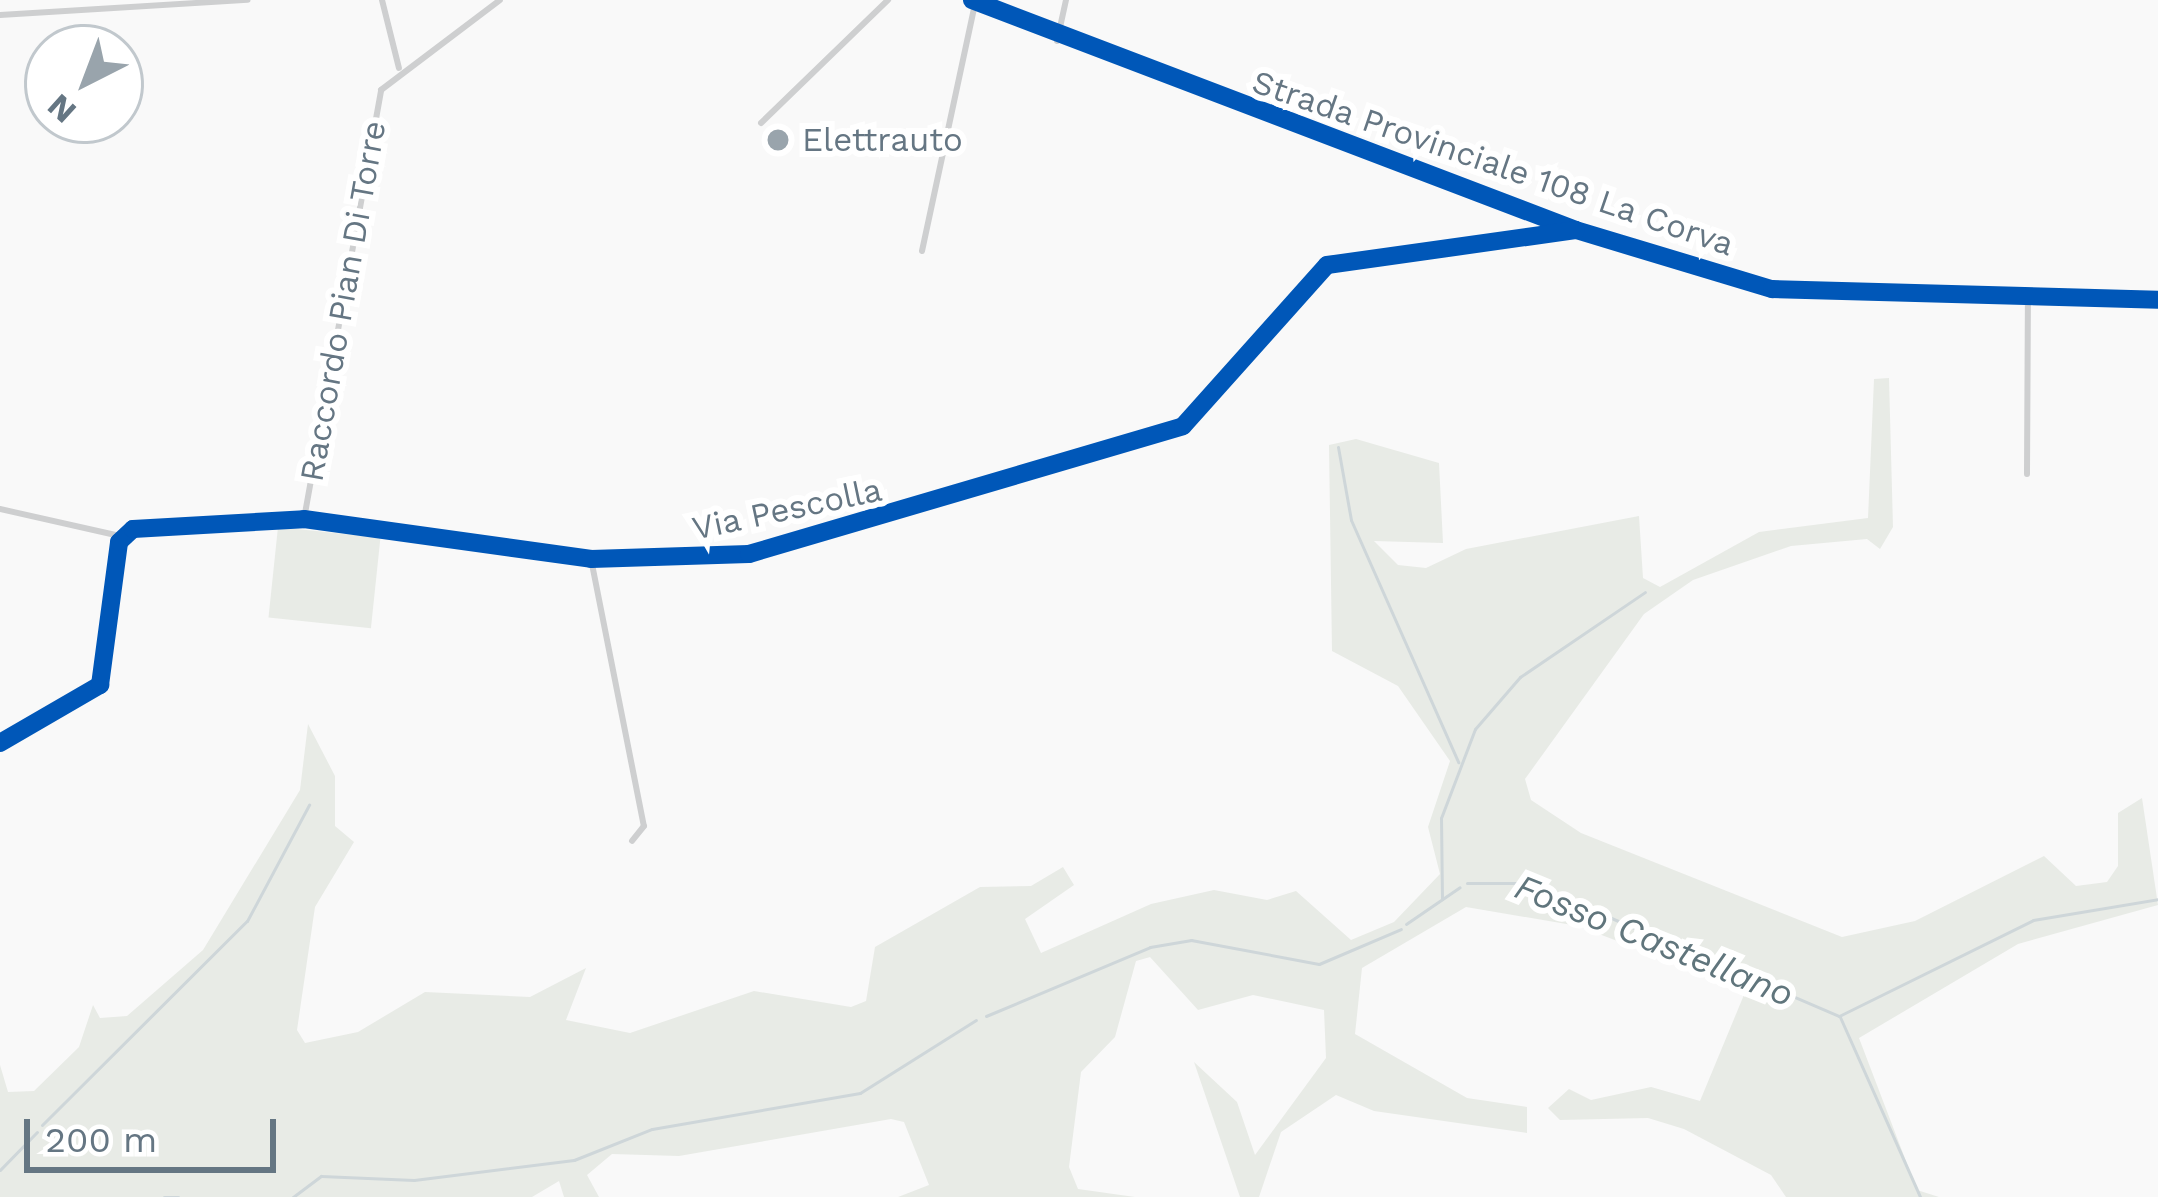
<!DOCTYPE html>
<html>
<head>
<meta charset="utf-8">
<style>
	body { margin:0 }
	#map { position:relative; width:2158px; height:1197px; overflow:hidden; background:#f9f9f9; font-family:"Work Sans",sans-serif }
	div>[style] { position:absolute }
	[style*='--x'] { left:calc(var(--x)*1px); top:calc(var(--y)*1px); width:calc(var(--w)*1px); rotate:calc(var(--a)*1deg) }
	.green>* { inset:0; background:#e8ebe6; transform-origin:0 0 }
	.stream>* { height:3px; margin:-1.5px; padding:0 1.5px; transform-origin:1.5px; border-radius:1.5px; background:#ced6d9 }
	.minor>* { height:6px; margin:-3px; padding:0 3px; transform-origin:3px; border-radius:3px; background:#cecfd0 }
	.tertiary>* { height:8px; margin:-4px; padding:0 4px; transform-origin:4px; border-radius:4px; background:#cecfd0 }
	.cycleway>* { height:18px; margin:-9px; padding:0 9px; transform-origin:9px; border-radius:9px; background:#0057b8 }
	.dots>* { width:33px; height:33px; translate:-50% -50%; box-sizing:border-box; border:6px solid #fff; border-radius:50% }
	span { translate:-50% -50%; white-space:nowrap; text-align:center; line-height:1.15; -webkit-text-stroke:12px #fff; paint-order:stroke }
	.poi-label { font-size:33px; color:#657683 }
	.left { translate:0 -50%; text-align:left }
	.street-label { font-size:33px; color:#657683 }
	.water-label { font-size:36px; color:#60757c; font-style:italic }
	.north { position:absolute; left:24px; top:24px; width:120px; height:120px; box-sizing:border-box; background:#fff; border:3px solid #c1c8cd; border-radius:50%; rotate:222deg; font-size:33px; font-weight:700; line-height:48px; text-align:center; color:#657683 }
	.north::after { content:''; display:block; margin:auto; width:42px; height:54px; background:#99a4ac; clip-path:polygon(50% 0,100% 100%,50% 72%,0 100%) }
	.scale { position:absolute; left:24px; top:1119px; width:252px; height:54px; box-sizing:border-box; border:6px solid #657683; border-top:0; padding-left:15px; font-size:36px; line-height:42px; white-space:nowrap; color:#657683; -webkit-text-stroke:9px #fff; paint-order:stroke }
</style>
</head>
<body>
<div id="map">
	<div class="green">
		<div style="clip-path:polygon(1889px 378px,1893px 527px,1880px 549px,1867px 539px,1791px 546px,1693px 580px,1644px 614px,1525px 779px,1531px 800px,1581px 833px,1842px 937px,1915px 921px,2044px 856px,2076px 886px,2107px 882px,2118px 866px,2118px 813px,2142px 798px,2158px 905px,2018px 944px,1859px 1038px,1917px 1190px,1939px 1197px,1786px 1197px,1771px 1175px,1684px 1129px,1648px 1118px,1560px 1120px,1548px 1108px,1569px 1089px,1591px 1100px,1651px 1087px,1700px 1101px,1746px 990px,1578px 926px,1466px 907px,1362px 968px,1355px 1034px,1467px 1098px,1527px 1107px,1527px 1133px,1374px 1111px,1336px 1095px,1281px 1132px,1259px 1197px,1240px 1197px,1194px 1062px,1237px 1102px,1255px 1155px,1326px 1058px,1324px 1010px,1253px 995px,1198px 1010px,1150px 957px,1136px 961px,1115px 1037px,1081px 1072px,1069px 1167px,1078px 1189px,1135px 1197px,898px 1197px,929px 1185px,904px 1122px,891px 1119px,679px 1156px,612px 1154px,587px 1175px,599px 1197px,564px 1197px,559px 1181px,532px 1197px,0 1197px,0 1065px,8px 1092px,34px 1091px,79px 1047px,93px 1005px,100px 1018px,127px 1016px,203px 950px,300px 790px,308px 724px,335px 776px,335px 826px,354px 842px,315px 907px,297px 1030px,305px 1043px,358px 1032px,425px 992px,530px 997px,586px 968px,566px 1020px,630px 1033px,754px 991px,851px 1007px,866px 1001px,875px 947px,980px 887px,1031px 886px,1063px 867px,1074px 885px,1025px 919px,1041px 953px,1151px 904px,1214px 890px,1267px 900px,1296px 891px,1351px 940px,1394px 922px,1440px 874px,1428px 827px,1450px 761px,1398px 686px,1332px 651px,1329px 445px,1356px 439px,1439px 463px,1443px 543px,1374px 541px,1398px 565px,1426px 568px,1466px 549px,1639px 516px,1643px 578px,1660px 587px,1759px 532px,1868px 518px,1874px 379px)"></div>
		<div style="left:278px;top:527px;width:103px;height:91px;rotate:6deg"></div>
	</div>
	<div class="stream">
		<div style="--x:1338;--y:447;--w:74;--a:79.9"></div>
		<div style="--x:1351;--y:520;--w:265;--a:66.1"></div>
		<div style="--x:1467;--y:883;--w:63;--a:0"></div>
		<div style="--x:1530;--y:883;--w:336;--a:23.3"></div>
		<div style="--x:1839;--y:1016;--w:216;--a:-26.3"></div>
		<div style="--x:2033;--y:920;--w:127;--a:-9.5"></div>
		<div style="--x:1442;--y:899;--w:81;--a:-90.7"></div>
		<div style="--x:1441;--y:818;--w:95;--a:-69.1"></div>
		<div style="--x:1475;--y:729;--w:69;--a:-49.1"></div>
		<div style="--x:1520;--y:677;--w:151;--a:-34.2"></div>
		<div style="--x:1406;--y:924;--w:65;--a:-34.4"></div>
		<div style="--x:986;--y:1016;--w:178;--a:-22.8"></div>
		<div style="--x:1150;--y:947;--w:42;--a:-9.7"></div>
		<div style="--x:1191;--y:940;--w:130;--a:10.6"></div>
		<div style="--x:1319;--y:964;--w:89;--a:-23.1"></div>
		<div style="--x:1840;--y:1017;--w:197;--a:66"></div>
		<div style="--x:42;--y:1125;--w:289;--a:-44.9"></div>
		<div style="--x:247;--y:921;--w:132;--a:-61.9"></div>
		<div style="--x:0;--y:1170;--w:53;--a:-45.8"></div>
		<div style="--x:164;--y:1197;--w:14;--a:0"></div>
		<div style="--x:293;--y:1197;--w:35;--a:-37"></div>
		<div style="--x:321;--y:1176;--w:93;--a:2.5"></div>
		<div style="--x:414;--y:1180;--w:161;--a:-7.1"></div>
		<div style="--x:574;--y:1160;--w:84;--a:-21.7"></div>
		<div style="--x:652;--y:1129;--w:211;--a:-9.8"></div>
		<div style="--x:860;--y:1093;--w:137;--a:-32.2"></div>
	</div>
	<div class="minor">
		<div style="--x:382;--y:0;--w:70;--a:76"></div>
		<div style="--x:0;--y:15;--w:248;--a:-3.5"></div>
		<div style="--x:1057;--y:41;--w:42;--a:-77.6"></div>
		<div style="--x:761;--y:123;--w:177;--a:-44.1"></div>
		<div style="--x:922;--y:251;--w:254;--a:-77.9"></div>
		<div style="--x:2027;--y:474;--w:174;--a:-89.7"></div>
		<div style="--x:0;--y:509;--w:123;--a:12.7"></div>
		<div style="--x:304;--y:519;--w:436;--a:-79.8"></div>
		<div style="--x:381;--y:90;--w:149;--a:-37.1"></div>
		<div style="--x:591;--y:559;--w:272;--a:78.8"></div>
		<div style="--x:644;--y:826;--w:19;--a:129"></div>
	</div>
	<div class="tertiary">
		<div style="--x:972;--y:0;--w:646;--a:20.85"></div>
		<div style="--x:1576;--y:230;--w:205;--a:16.8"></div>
		<div style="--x:1772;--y:289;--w:386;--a:1.6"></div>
		<div style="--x:0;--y:743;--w:116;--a:-30.1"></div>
		<div style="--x:100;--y:685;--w:144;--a:-82.4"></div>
		<div style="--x:119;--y:542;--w:19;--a:-43"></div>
		<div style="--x:133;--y:529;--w:171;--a:-3.3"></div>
		<div style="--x:304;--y:519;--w:290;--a:7.9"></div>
		<div style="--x:591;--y:559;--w:158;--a:-1.8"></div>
		<div style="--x:749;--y:554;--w:452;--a:-16.4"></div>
		<div style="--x:1183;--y:426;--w:216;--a:-48.2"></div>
		<div style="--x:1327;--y:265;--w:251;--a:-8"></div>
	</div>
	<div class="cycleway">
		<div style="--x:972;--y:0;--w:646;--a:20.85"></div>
		<div style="--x:1576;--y:230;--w:205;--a:16.8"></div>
		<div style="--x:1772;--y:289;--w:386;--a:1.6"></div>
		<div style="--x:0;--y:743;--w:116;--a:-30.1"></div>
		<div style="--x:100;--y:685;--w:144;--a:-82.4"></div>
		<div style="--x:119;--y:542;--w:19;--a:-43"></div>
		<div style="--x:133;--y:529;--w:171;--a:-3.3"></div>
		<div style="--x:304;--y:519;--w:290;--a:7.9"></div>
		<div style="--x:591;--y:559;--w:158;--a:-1.8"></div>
		<div style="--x:749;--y:554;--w:452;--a:-16.4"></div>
		<div style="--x:1183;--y:426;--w:216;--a:-48.2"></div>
		<div style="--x:1327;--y:265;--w:251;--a:-8"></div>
	</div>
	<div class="dots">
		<div style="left:778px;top:140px;background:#99a4ac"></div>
	</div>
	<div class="poi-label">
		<span class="left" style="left:802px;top:140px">Elettrauto</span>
	</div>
	<div class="street-label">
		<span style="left:1493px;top:163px;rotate:19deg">Strada Provinciale 108 La Corva</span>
		<span style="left:343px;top:301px;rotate:-80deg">Raccordo Pian Di Torre</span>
		<span style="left:787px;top:509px;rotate:-12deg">Via Pescolla</span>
	</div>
	<div class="water-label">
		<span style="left:1654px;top:941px;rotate:22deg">Fosso Castellano</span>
	</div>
	<div class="north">N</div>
	<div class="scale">200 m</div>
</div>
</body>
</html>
